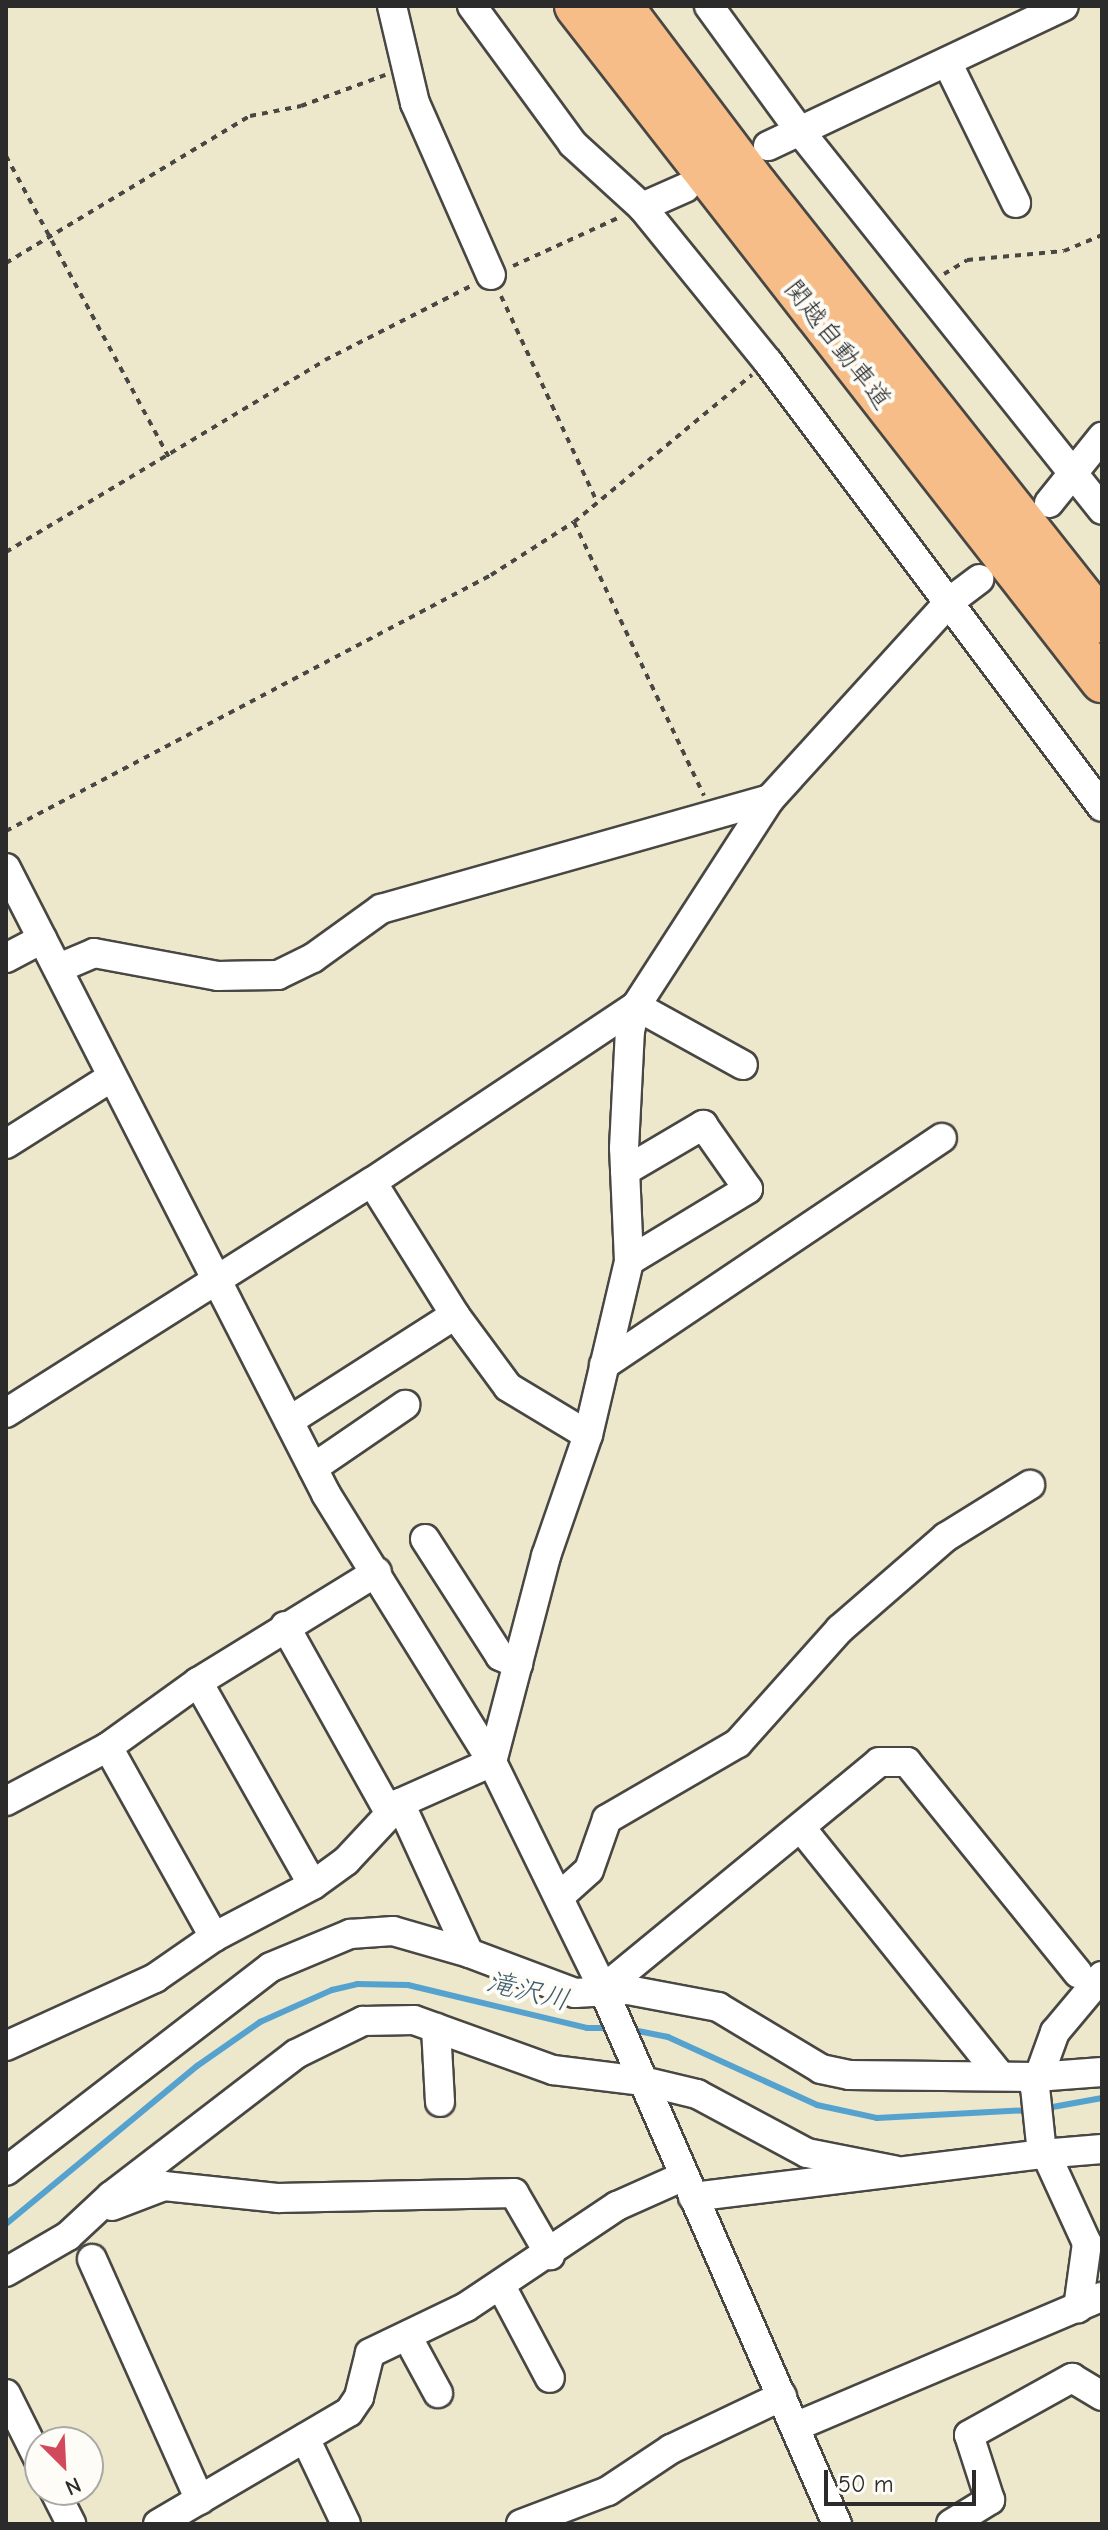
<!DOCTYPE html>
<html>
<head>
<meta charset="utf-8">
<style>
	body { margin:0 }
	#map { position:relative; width:1108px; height:2530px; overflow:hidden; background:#ede7cb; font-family:"Comic Neue","Klee One",sans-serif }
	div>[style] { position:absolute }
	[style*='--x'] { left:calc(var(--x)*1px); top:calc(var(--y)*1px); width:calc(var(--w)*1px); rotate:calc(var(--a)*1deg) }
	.stream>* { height:6px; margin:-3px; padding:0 3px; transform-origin:3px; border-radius:3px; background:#55a2ce }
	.path>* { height:4px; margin-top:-2px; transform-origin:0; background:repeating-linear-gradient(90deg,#484743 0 6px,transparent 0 12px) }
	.roads { filter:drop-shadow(2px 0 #484743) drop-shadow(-2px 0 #484743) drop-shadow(0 2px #484743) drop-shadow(0 -2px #484743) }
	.minor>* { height:28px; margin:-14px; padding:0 14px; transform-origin:14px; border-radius:14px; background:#fff }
	.highway>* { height:42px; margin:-21px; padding:0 21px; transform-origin:21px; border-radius:21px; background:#f7bd88 }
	span { translate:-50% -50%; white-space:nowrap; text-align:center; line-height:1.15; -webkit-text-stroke:8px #fdfcf7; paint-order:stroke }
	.street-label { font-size:26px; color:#2b2b2b }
	.water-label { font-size:28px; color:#3c5b6c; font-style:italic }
	.frame { position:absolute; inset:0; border:8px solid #2b2b2b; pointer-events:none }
	.north { position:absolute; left:24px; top:2426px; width:80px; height:80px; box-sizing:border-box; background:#fdfcf7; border:2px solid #a9a8a5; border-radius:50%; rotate:156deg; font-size:22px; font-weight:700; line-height:32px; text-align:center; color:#2b2b2b }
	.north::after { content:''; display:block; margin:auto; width:28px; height:36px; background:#d1495b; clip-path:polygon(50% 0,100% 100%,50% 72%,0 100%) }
	.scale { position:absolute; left:824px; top:2470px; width:152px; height:36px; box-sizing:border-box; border:4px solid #2b2b2b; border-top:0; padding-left:10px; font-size:24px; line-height:28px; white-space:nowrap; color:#2b2b2b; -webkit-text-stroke:6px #fdfcf7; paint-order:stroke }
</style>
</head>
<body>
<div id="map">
	<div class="stream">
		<div style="--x:628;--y:2029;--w:41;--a:11.3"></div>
		<div style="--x:668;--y:2037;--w:164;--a:24.5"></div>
		<div style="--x:817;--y:2105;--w:61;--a:12.2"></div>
		<div style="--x:877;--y:2118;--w:155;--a:-3"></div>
		<div style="--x:1047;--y:2108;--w:56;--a:-10.3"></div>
		<div style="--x:6;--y:2224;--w:248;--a:-39.6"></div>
		<div style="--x:197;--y:2066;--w:77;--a:-34.9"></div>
		<div style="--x:260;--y:2022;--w:79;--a:-24"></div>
		<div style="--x:332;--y:1990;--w:26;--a:-13"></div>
		<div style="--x:357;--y:1984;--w:51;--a:1.1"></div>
		<div style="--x:408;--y:1985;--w:184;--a:13.5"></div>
		<div style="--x:587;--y:2028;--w:22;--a:0"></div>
	</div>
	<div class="path">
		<div style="--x:6;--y:156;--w:342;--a:61.6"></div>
		<div style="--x:6;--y:263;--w:285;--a:-31.1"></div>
		<div style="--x:250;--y:116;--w:52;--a:-11.1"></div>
		<div style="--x:301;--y:106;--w:90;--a:-20.3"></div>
		<div style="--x:513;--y:266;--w:115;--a:-24.6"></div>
		<div style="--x:944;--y:274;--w:27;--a:-31"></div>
		<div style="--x:967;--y:260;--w:97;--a:-5.3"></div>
		<div style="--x:1064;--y:251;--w:41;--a:-22.8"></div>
		<div style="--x:501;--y:296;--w:227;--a:65"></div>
		<div style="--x:574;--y:522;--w:303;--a:64.6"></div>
		<div style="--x:6;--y:552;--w:372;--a:-31"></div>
		<div style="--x:325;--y:360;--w:166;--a:-26.9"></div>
		<div style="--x:6;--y:831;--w:548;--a:-27.83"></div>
		<div style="--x:491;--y:575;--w:98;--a:-32.6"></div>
		<div style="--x:574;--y:522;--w:231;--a:-39.6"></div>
	</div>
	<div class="roads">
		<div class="minor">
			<div style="--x:392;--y:6;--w:100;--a:76.7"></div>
			<div style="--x:415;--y:103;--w:188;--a:66.2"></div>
			<div style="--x:472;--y:6;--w:171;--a:53.8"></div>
			<div style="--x:573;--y:144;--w:93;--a:42.4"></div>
			<div style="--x:642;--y:207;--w:200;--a:50.9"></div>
			<div style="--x:768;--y:362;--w:556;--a:53.11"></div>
			<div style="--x:709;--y:6;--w:153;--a:54"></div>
			<div style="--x:799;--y:130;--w:486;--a:51.4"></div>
			<div style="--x:947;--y:62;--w:157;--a:63.9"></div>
			<div style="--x:768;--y:146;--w:327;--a:-25.3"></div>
			<div style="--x:642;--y:207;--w:47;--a:-23.8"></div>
			<div style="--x:1049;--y:503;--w:85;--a:-51.2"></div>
			<div style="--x:6;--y:868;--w:703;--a:62.92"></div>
			<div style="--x:326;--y:1494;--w:315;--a:58.2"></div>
			<div style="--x:492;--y:1762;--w:253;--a:63.9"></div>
			<div style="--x:603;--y:1989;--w:584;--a:66.38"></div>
			<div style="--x:6;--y:958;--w:41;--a:-27.8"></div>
			<div style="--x:59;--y:968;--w:38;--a:-23"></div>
			<div style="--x:94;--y:953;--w:126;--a:10.5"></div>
			<div style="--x:218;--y:976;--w:60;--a:-1"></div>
			<div style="--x:278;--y:975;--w:39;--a:-26"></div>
			<div style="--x:313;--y:958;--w:84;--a:-35.8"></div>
			<div style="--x:381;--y:909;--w:404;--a:-15.8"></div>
			<div style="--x:6;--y:1144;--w:125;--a:-32.3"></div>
			<div style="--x:625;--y:1171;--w:91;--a:-30.5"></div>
			<div style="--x:703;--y:1125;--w:78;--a:54.9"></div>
			<div style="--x:748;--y:1189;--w:139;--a:148.8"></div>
			<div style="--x:372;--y:1182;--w:157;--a:58"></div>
			<div style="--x:455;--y:1315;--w:89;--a:53.6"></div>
			<div style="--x:508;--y:1387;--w:93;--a:31"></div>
			<div style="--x:604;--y:1365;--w:407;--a:-33.9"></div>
			<div style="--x:6;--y:1413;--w:433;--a:-32.3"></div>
			<div style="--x:372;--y:1182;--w:317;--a:-33.7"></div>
			<div style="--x:636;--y:1006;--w:122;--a:28.9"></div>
			<div style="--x:289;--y:1421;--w:197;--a:-32.6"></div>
			<div style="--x:313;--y:1468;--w:112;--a:-34.4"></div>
			<div style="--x:425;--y:1539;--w:139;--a:57.3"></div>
			<div style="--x:500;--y:1656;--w:20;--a:24"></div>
			<div style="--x:285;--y:1626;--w:215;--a:60.8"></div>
			<div style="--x:198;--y:1682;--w:233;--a:60.5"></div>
			<div style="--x:108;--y:1747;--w:218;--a:60.8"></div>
			<div style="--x:6;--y:1801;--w:115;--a:-27.9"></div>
			<div style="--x:108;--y:1747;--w:111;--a:-35.8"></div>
			<div style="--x:198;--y:1682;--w:210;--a:-31.6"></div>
			<div style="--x:400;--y:1803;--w:165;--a:65.3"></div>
			<div style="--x:801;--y:1828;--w:314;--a:51.2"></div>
			<div style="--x:559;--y:1897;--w:40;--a:-42"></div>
			<div style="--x:589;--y:1870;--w:54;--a:-70.6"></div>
			<div style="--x:607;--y:1819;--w:151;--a:-30.1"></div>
			<div style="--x:738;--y:1743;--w:153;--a:-48.2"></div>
			<div style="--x:840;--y:1629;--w:140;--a:-41"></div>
			<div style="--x:946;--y:1537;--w:99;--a:-31.8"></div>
			<div style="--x:1102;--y:1976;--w:73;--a:130"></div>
			<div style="--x:1055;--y:2032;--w:59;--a:110"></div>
			<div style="--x:1035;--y:2087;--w:67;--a:84"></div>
			<div style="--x:1042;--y:2154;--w:60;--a:-4.8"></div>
			<div style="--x:603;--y:1989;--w:357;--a:-39.4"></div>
			<div style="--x:879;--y:1762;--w:28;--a:0"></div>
			<div style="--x:907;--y:1762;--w:272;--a:51"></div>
			<div style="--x:436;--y:2028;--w:74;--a:86.9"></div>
			<div style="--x:6;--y:2046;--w:164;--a:-24.5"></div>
			<div style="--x:155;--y:1978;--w:72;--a:-34.8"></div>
			<div style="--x:214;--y:1937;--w:112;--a:-27.7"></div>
			<div style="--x:313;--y:1885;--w:41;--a:-36"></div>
			<div style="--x:346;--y:1861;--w:79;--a:-47"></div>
			<div style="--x:400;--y:1803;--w:101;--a:-24"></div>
			<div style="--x:492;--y:1762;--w:213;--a:-75.3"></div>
			<div style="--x:546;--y:1556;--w:128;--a:-70.9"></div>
			<div style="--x:588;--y:1435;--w:179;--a:-76.7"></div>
			<div style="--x:629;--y:1261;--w:113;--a:-92.5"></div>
			<div style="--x:624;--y:1148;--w:117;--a:-87.1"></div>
			<div style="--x:630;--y:1031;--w:26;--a:-77"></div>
			<div style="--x:636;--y:1006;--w:247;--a:-57.1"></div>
			<div style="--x:770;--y:799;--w:266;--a:-47.7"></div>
			<div style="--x:949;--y:602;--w:38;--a:-37"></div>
			<div style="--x:1046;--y:2154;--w:98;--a:65.3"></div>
			<div style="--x:1087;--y:2243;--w:66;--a:97.9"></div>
			<div style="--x:6;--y:2171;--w:334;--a:-37.6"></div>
			<div style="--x:271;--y:1967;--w:86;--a:-22.7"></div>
			<div style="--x:350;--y:1934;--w:43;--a:-4"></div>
			<div style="--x:393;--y:1931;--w:79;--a:16.1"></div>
			<div style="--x:469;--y:1953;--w:113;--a:20.7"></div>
			<div style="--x:575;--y:1993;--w:53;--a:-3.2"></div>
			<div style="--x:628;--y:1990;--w:92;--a:10.7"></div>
			<div style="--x:718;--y:2007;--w:120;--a:31"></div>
			<div style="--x:821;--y:2069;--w:29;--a:12"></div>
			<div style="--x:849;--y:2075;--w:187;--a:0.6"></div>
			<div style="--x:1036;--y:2077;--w:66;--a:-4.3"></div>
			<div style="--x:693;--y:2197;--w:352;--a:-7"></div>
			<div style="--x:112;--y:2206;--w:56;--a:-21"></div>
			<div style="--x:164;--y:2186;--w:116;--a:6"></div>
			<div style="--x:279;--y:2198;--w:235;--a:-1.2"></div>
			<div style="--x:514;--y:2193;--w:72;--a:59.9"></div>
			<div style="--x:92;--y:2259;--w:264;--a:65.9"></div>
			<div style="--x:6;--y:2272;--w:72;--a:-30.1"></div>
			<div style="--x:68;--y:2236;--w:59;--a:-42.9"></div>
			<div style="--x:111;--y:2196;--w:233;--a:-37.5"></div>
			<div style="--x:296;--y:2054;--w:75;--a:-26.2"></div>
			<div style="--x:363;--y:2021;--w:51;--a:-1.1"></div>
			<div style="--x:414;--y:2020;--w:148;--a:19.8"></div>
			<div style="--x:553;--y:2070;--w:91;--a:7"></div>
			<div style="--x:643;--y:2081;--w:56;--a:13.5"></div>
			<div style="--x:697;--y:2094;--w:125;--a:28.2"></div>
			<div style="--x:807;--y:2153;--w:89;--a:11.1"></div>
			<div style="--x:501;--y:2286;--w:104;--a:62"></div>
			<div style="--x:407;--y:2336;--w:65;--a:61.5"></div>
			<div style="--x:6;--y:2394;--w:76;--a:63.4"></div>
			<div style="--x:795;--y:2427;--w:333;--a:-23"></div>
			<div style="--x:305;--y:2438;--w:95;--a:64.5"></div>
			<div style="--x:54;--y:2490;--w:38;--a:63"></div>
			<div style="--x:158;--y:2524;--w:221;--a:-30.4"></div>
			<div style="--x:349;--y:2412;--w:18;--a:-56"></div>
			<div style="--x:359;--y:2397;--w:45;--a:-76"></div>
			<div style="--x:370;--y:2353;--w:106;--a:-25.6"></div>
			<div style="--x:466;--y:2307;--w:182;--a:-33.8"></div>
			<div style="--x:617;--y:2206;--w:73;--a:-24.1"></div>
			<div style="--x:521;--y:2524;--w:93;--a:-20.8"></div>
			<div style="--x:608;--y:2491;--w:76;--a:-33.7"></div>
			<div style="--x:671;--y:2449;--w:123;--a:-25.5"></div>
			<div style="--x:951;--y:2524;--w:46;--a:-31.6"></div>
			<div style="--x:990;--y:2500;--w:68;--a:-107.9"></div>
			<div style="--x:969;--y:2435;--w:118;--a:-29"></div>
			<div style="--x:1072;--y:2378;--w:35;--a:31"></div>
		</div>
		<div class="highway">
			<div style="--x:576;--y:6;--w:856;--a:52.07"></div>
			<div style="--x:621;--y:6;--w:224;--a:53"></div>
			<div style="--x:756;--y:185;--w:557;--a:51.63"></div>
		</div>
	</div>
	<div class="street-label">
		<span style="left:837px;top:345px;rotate:52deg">関越自動車道</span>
	</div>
	<div class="water-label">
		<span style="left:528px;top:1991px;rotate:14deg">滝沢川</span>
	</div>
	<div class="frame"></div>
	<div class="north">N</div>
	<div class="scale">50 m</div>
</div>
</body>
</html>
